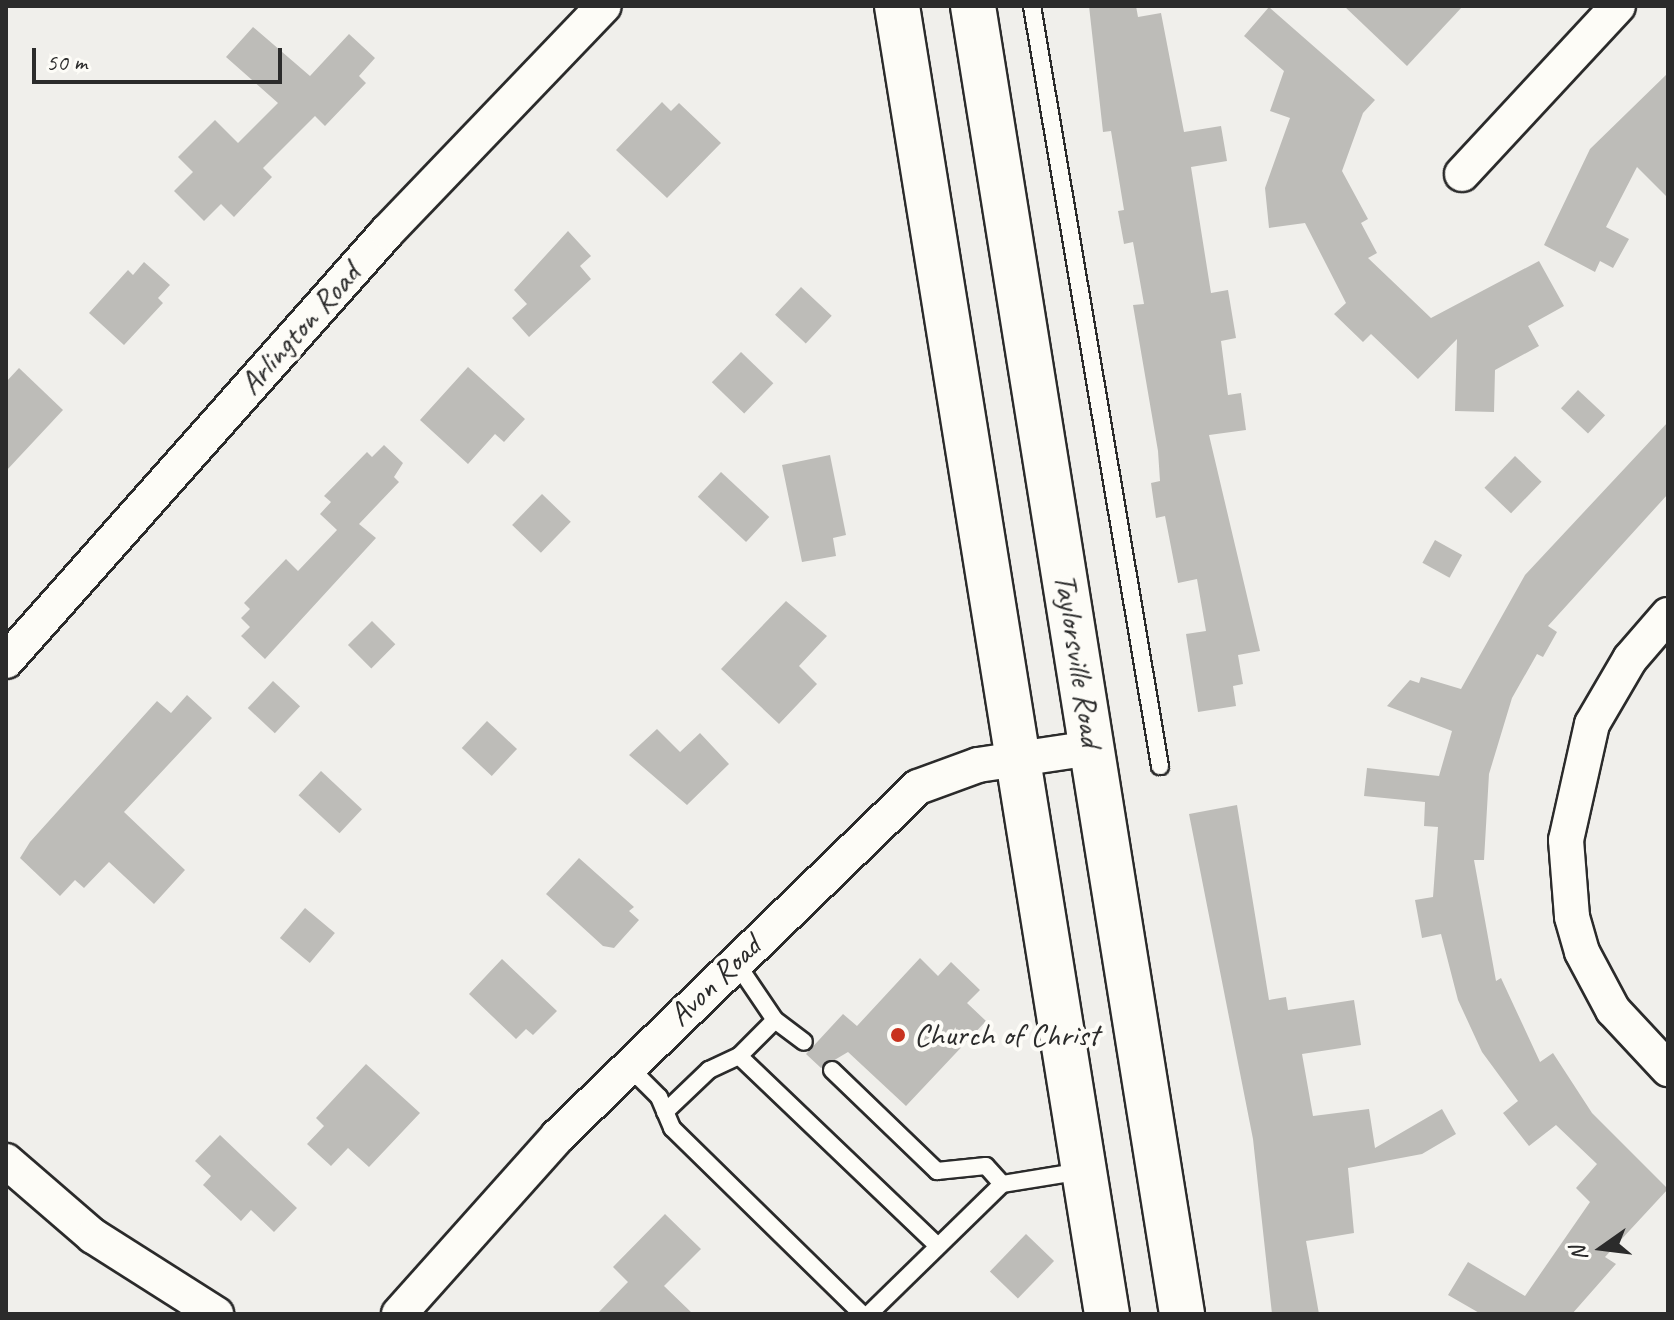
<!DOCTYPE html>
<html>
<head>
<meta charset="utf-8">
<style>
	body { margin:0 }
	#map { position:relative; width:1674px; height:1320px; overflow:hidden; background:#f0efeb; font-family:Caveat,sans-serif }
	div>[style] { position:absolute }
	[style*='--x'] { left:calc(var(--x)*1px); top:calc(var(--y)*1px); width:calc(var(--w)*1px); rotate:calc(var(--a)*1deg) }
	.building>* { inset:0; background:#bdbcb8; transform-origin:0 0 }
	.roads { filter:drop-shadow(2px 0 #2b2b2b) drop-shadow(-2px 0 #2b2b2b) drop-shadow(0 2px #2b2b2b) drop-shadow(0 -2px #2b2b2b) }
	.lane>* { height:16px; margin:-8px; padding:0 8px; transform-origin:8px; border-radius:8px; background:#fdfcf7 }
	.street>* { height:34px; margin:-17px; padding:0 17px; transform-origin:17px; border-radius:17px; background:#fdfcf7 }
	.primary>* { height:44px; margin:-22px; padding:0 22px; transform-origin:22px; border-radius:22px; background:#fdfcf7 }
	.dots>* { width:22px; height:22px; translate:-50% -50%; box-sizing:border-box; border:4px solid #fdfcf7; border-radius:50% }
	span { translate:-50% -50%; white-space:nowrap; text-align:center; line-height:1.15; -webkit-text-stroke:8px #fdfcf7; paint-order:stroke }
	.street-label { font-size:32px; color:#2b2b2b }
	.poi-label { font-size:32px; color:#2b2b2b }
	.left { translate:0 -50%; text-align:left }
	.frame { position:absolute; inset:0; border:8px solid #2b2b2b; pointer-events:none }
	.north { position:absolute; left:1562px; top:1208px; width:80px; height:80px; -webkit-text-stroke:6px #fdfcf7; paint-order:stroke; rotate:256deg; font-size:22px; font-weight:700; line-height:32px; text-align:center; color:#2b2b2b }
	.north::after { content:''; display:block; margin:auto; width:28px; height:36px; background:#2b2b2b; clip-path:polygon(50% 0,100% 100%,50% 72%,0 100%) }
	.scale { position:absolute; left:32px; top:48px; width:250px; height:36px; box-sizing:border-box; border:4px solid #2b2b2b; border-top:0; padding-left:10px; font-size:24px; line-height:28px; white-space:nowrap; color:#2b2b2b; -webkit-text-stroke:6px #fdfcf7; paint-order:stroke }
</style>
</head>
<body>
<div id="map">
	<div class="building">
		<div style="clip-path:polygon(1089px 6px,1136px 6px,1138px 17px,1161px 13px,1184px 132px,1221px 126px,1227px 161px,1191px 167px,1211px 293px,1228px 290px,1236px 338px,1221px 341px,1228px 395px,1241px 393px,1246px 430px,1209px 435px,1260px 651px,1238px 655px,1243px 684px,1233px 686px,1236px 706px,1198px 712px,1186px 634px,1206px 631px,1197px 579px,1178px 583px,1165px 516px,1156px 518px,1151px 483px,1160px 481px,1158px 451px,1133px 305px,1144px 304px,1133px 242px,1124px 244px,1118px 211px,1124px 210px,1111px 131px,1103px 132px)"></div>
		<div style="clip-path:polygon(1344px 6px,1463px 6px,1407px 66px)"></div>
		<div style="clip-path:polygon(1269px 7px,1375px 100px,1363px 113px,1342px 171px,1368px 219px,1361px 223px,1377px 253px,1368px 258px,1431px 318px,1539px 261px,1564px 306px,1528px 326px,1539px 346px,1495px 370px,1494px 412px,1455px 411px,1457px 339px,1418px 379px,1371px 334px,1363px 342px,1334px 314px,1346px 303px,1305px 223px,1269px 228px,1265px 188px,1290px 118px,1270px 111px,1284px 71px,1244px 36px)"></div>
		<div style="clip-path:polygon(253px 27px,310px 76px,349px 34px,375px 58px,359px 76px,366px 83px,325px 126px,315px 116px,263px 168px,272px 177px,234px 217px,221px 204px,204px 221px,174px 191px,193px 172px,178px 157px,215px 120px,238px 143px,278px 103px,226px 57px)"></div>
		<div style="clip-path:polygon(1668px 73px,1668px 198px,1637px 167px,1606px 227px,1629px 239px,1613px 268px,1600px 261px,1595px 272px,1544px 245px,1590px 149px)"></div>
		<div style="clip-path:polygon(662px 102px,671px 111px,679px 103px,721px 143px,667px 198px,616px 150px)"></div>
		<div style="clip-path:polygon(568px 231px,591px 256px,580px 266px,591px 279px,529px 337px,512px 318px,527px 304px,514px 290px)"></div>
		<div style="clip-path:polygon(144px 262px,170px 285px,158px 298px,163px 303px,124px 345px,89px 313px,128px 270px,133px 275px)"></div>
		<div style="left:801px;top:287px;width:42px;height:38px;rotate:43deg"></div>
		<div style="left:741px;top:352px;width:45px;height:42px;rotate:44deg"></div>
		<div style="clip-path:polygon(468px 367px,525px 419px,504px 442px,495px 434px,468px 464px,420px 420px)"></div>
		<div style="clip-path:polygon(19px 368px,63px 410px,6px 471px,6px 382px)"></div>
		<div style="left:1578px;top:390px;width:37px;height:25px;rotate:43deg"></div>
		<div style="clip-path:polygon(1668px 422px,1668px 494px,1548px 626px,1557px 632px,1543px 657px,1537px 654px,1512px 698px,1489px 774px,1484px 860px,1474px 860px,1496px 981px,1501px 978px,1540px 1062px,1553px 1053px,1592px 1113px,1668px 1189px,1605px 1257px,1616px 1264px,1572px 1314px,1481px 1314px,1448px 1295px,1468px 1262px,1525px 1296px,1590px 1202px,1576px 1188px,1597px 1164px,1556px 1125px,1529px 1146px,1503px 1113px,1518px 1101px,1482px 1052px,1458px 1000px,1441px 934px,1422px 938px,1415px 900px,1433px 897px,1438px 827px,1424px 826px,1425px 802px,1364px 796px,1367px 768px,1439px 776px,1452px 731px,1387px 706px,1410px 680px,1419px 683px,1421px 677px,1461px 689px,1525px 575px)"></div>
		<div style="clip-path:polygon(384px 445px,403px 463px,394px 477px,399px 482px,359px 524px,376px 538px,265px 659px,241px 636px,250px 627px,241px 618px,250px 609px,244px 603px,286px 559px,298px 571px,337px 530px,320px 514px,331px 502px,324px 496px,367px 452px,372px 457px)"></div>
		<div style="clip-path:polygon(830px 455px,846px 535px,833px 538px,836px 556px,802px 562px,782px 465px)"></div>
		<div style="left:1515px;top:456px;width:37px;height:44px;rotate:44deg"></div>
		<div style="left:721px;top:472px;width:66px;height:34px;rotate:43deg"></div>
		<div style="left:542px;top:494px;width:40px;height:43px;rotate:44deg"></div>
		<div style="left:1435px;top:540px;width:31px;height:26px;rotate:29deg"></div>
		<div style="clip-path:polygon(786px 601px,827px 636px,799px 666px,817px 684px,779px 724px,721px 669px)"></div>
		<div style="left:372px;top:621px;width:33px;height:34px;rotate:45deg"></div>
		<div style="left:273px;top:681px;width:37px;height:37px;rotate:43deg"></div>
		<div style="clip-path:polygon(187px 695px,212px 718px,124px 812px,185px 870px,154px 904px,109px 862px,84px 888px,75px 880px,60px 896px,20px 858px,30px 842px,157px 701px,171px 713px)"></div>
		<div style="left:487px;top:721px;width:41px;height:37px;rotate:43deg"></div>
		<div style="clip-path:polygon(657px 729px,680px 752px,700px 733px,729px 764px,687px 805px,629px 755px)"></div>
		<div style="left:321px;top:771px;width:56px;height:33px;rotate:43deg"></div>
		<div style="clip-path:polygon(1237px 805px,1269px 1000px,1286px 997px,1288px 1010px,1354px 1000px,1361px 1045px,1302px 1054px,1313px 1116px,1369px 1109px,1375px 1148px,1442px 1109px,1456px 1134px,1422px 1154px,1348px 1168px,1354px 1233px,1306px 1241px,1319px 1314px,1272px 1314px,1253px 1139px,1189px 814px)"></div>
		<div style="clip-path:polygon(579px 858px,634px 907px,629px 911px,639px 920px,614px 948px,603px 946px,546px 894px)"></div>
		<div style="left:305px;top:908px;width:39px;height:39px;rotate:40deg"></div>
		<div style="clip-path:polygon(920px 958px,938px 976px,951px 962px,980px 990px,967px 1003px,986px 1021px,906px 1106px,848px 1052px,821px 1068px,806px 1054px,843px 1014px,857px 1026px)"></div>
		<div style="clip-path:polygon(502px 959px,557px 1011px,533px 1035px,526px 1029px,516px 1039px,469px 994px)"></div>
		<div style="clip-path:polygon(366px 1064px,420px 1113px,369px 1167px,348px 1148px,331px 1166px,307px 1144px,324px 1126px,316px 1118px)"></div>
		<div style="clip-path:polygon(220px 1135px,297px 1208px,274px 1232px,251px 1210px,241px 1221px,203px 1185px,211px 1176px,195px 1161px)"></div>
		<div style="clip-path:polygon(665px 1214px,701px 1249px,664px 1286px,693px 1314px,597px 1314px,628px 1282px,613px 1267px)"></div>
		<div style="left:1026px;top:1234px;width:39px;height:52px;rotate:44deg"></div>
	</div>
	<div class="roads">
		<div class="lane">
			<div style="--x:1032;--y:6;--w:771;--a:80.44"></div>
			<div style="--x:735;--y:961;--w:71;--a:55.9"></div>
			<div style="--x:775;--y:1020;--w:51;--a:135"></div>
			<div style="--x:739;--y:1056;--w:275;--a:43.7"></div>
			<div style="--x:775;--y:1020;--w:36;--a:37"></div>
			<div style="--x:628;--y:1066;--w:44;--a:45"></div>
			<div style="--x:659;--y:1097;--w:34;--a:67"></div>
			<div style="--x:672;--y:1128;--w:266;--a:44.4"></div>
			<div style="--x:832;--y:1070;--w:146;--a:43.9"></div>
			<div style="--x:937;--y:1171;--w:49;--a:-5.8"></div>
			<div style="--x:986;--y:1166;--w:24;--a:48"></div>
			<div style="--x:665;--y:1112;--w:61;--a:-43.7"></div>
			<div style="--x:709;--y:1070;--w:33;--a:-25"></div>
			<div style="--x:869;--y:1314;--w:186;--a:-44.3"></div>
			<div style="--x:1002;--y:1184;--w:81;--a:-9.2"></div>
		</div>
		<div class="street">
			<div style="--x:1462;--y:174;--w:229;--a:-47.1"></div>
			<div style="--x:1668;--y:615;--w:58;--a:130.8"></div>
			<div style="--x:1630;--y:659;--w:75;--a:120.3"></div>
			<div style="--x:1592;--y:724;--w:119;--a:102.6"></div>
			<div style="--x:1566;--y:840;--w:77;--a:85.5"></div>
			<div style="--x:1572;--y:917;--w:36;--a:74"></div>
			<div style="--x:1582;--y:952;--w:66;--a:61.9"></div>
			<div style="--x:1613;--y:1010;--w:81;--a:47"></div>
			<div style="--x:6;--y:661;--w:574;--a:-48.39"></div>
			<div style="--x:387;--y:232;--w:313;--a:-46.2"></div>
			<div style="--x:6;--y:1161;--w:115;--a:40.8"></div>
			<div style="--x:93;--y:1236;--w:146;--a:32.4"></div>
			<div style="--x:399;--y:1314;--w:239;--a:-48.2"></div>
			<div style="--x:558;--y:1136;--w:501;--a:-44.11"></div>
			<div style="--x:918;--y:787;--w:64;--a:-20.1"></div>
			<div style="--x:978;--y:765;--w:115;--a:-8.5"></div>
		</div>
		<div class="primary">
			<div style="--x:897;--y:6;--w:1325;--a:80.88"></div>
			<div style="--x:973;--y:6;--w:1325;--a:80.92"></div>
		</div>
	</div>
	<div class="dots">
		<div style="left:898px;top:1035px;background:#c8321e"></div>
	</div>
	<div class="street-label">
		<span style="left:300px;top:329px;rotate:-48deg">Arlington Road</span>
		<span style="left:1078px;top:660px;rotate:81deg">Taylorsville Road</span>
		<span style="left:715px;top:981px;rotate:-44deg">Avon Road</span>
	</div>
	<div class="poi-label">
		<span class="left" style="left:914px;top:1035px">Church of Christ</span>
	</div>
	<div class="frame"></div>
	<div class="north">N</div>
	<div class="scale">50 m</div>
</div>
</body>
</html>
